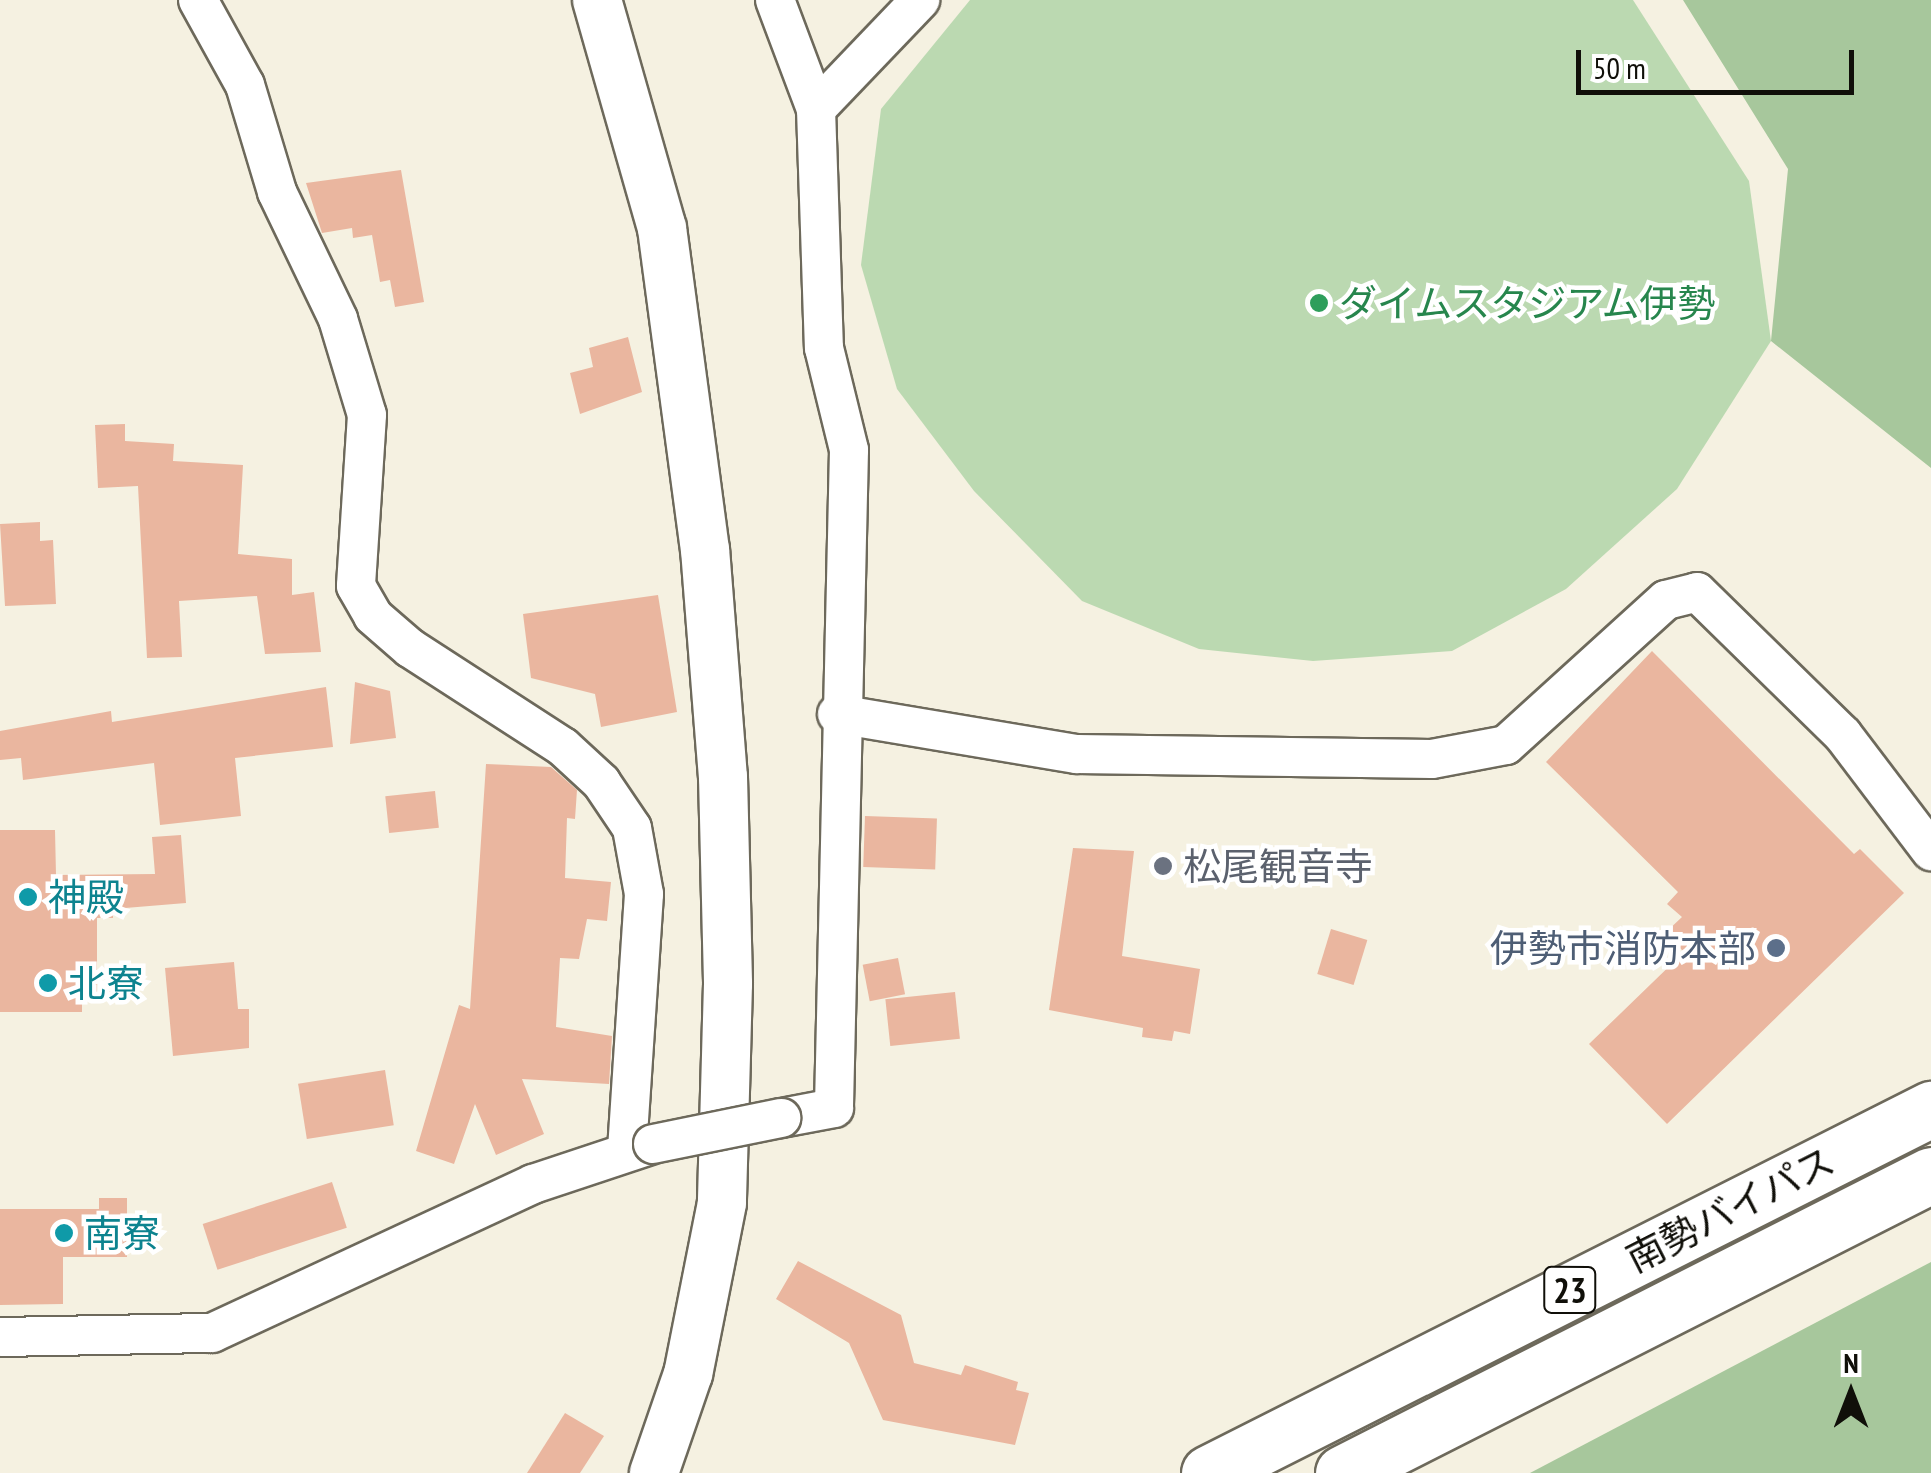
<!DOCTYPE html>
<html>
<head>
<meta charset="utf-8">
<style>
	body { margin:0 }
	#map { position:relative; width:1931px; height:1473px; overflow:hidden; background:#f5f1e1; font-family:"PT Sans Narrow","Noto Sans JP",sans-serif }
	div>[style] { position:absolute }
	[style*='--x'] { left:calc(var(--x)*1px); top:calc(var(--y)*1px); width:calc(var(--w)*1px); rotate:calc(var(--a)*1deg) }
	.green>* { inset:0; background:#bbd9b1 }
	.forest>* { inset:0; background:#a7c79c }
	.building>* { inset:0; background:#eab69f; transform-origin:0 0 }
	.roads { filter:drop-shadow(2px 0 #6d695b) drop-shadow(-2px 0 #6d695b) drop-shadow(0 2px #6d695b) drop-shadow(0 -2px #6d695b) }
	.minor>* { height:38px; margin:-19px; padding:0 19px; transform-origin:19px; border-radius:19px; background:#fff }
	.tertiary>* { height:48px; margin:-24px; padding:0 24px; transform-origin:24px; border-radius:24px; background:#fff }
	.trunk>* { height:55px; margin:-27.5px; padding:0 27.5px; transform-origin:27.5px; border-radius:27.5px; background:#fff }
	.bridges { filter:drop-shadow(2px 0 #6d695b) drop-shadow(-2px 0 #6d695b) drop-shadow(0 2px #6d695b) drop-shadow(0 -2px #6d695b) }
	.minor-bridge>* { height:38px; margin:-19px; padding:0 19px; transform-origin:19px; border-radius:19px; background:#fff }
	.dots>* { width:28px; height:28px; translate:-50% -50%; box-sizing:border-box; border:5px solid #fff; border-radius:50% }
	span { translate:-50% -50%; white-space:nowrap; text-align:center; line-height:1.15; -webkit-text-stroke:9px #fff; paint-order:stroke }
	.shield-label span { padding:2px 8px; background:#fff; border:2px solid; border-radius:8px; -webkit-text-stroke-width:0 }
	.shield-label { font-size:35px; color:#100f09; font-weight:700 }
	.leisure-label { font-size:38px; color:#27864d }
	.left { translate:0 -50%; text-align:left }
	.worship-label { font-size:38px; color:#5b616d }
	.culture-label { font-size:38px; color:#0d838f }
	.service-label { font-size:38px; color:#4e5e75 }
	.right { translate:-100% -50%; text-align:right }
	.street-label { font-size:38px; color:#100f09 }
	.north { position:absolute; left:1801px; top:1343px; width:100px; height:100px; -webkit-text-stroke:8px #fff; paint-order:stroke; rotate:0deg; font-size:28px; font-weight:700; line-height:40px; text-align:center; color:#100f09 }
	.north::after { content:''; display:block; margin:auto; width:35px; height:45px; background:#100f09; clip-path:polygon(50% 0,100% 100%,50% 72%,0 100%) }
	.scale { position:absolute; left:1576px; top:50px; width:278px; height:45px; box-sizing:border-box; border:5px solid #100f09; border-top:0; padding-left:12px; font-size:30px; line-height:35px; white-space:nowrap; color:#100f09; -webkit-text-stroke:8px #fff; paint-order:stroke }
</style>
</head>
<body>
<div id="map">
	<div class="green">
		<div style="clip-path:polygon(970px 0,1633px 0,1749px 181px,1771px 341px,1677px 489px,1566px 589px,1452px 651px,1313px 661px,1199px 649px,1082px 601px,974px 491px,897px 389px,861px 265px,881px 109px)"></div>
	</div>
	<div class="forest">
		<div style="clip-path:polygon(1683px 0,1931px 0,1931px 468px,1771px 341px,1788px 169px)"></div>
		<div style="clip-path:polygon(1931px 1262px,1931px 1473px,1530px 1473px)"></div>
	</div>
	<div class="building">
		<div style="clip-path:polygon(401px 170px,424px 302px,395px 307px,390px 280px,380px 282px,372px 235px,353px 238px,352px 228px,322px 233px,306px 183px)"></div>
		<div style="clip-path:polygon(628px 337px,642px 392px,580px 414px,570px 373px,593px 367px,589px 348px)"></div>
		<div style="clip-path:polygon(125px 424px,125px 441px,174px 444px,173px 461px,243px 465px,238px 554px,292px 559px,292px 595px,314px 592px,321px 652px,265px 654px,257px 596px,179px 601px,182px 657px,147px 658px,138px 486px,98px 488px,95px 425px)"></div>
		<div style="clip-path:polygon(40px 522px,40px 541px,53px 540px,56px 604px,5px 606px,0 524px)"></div>
		<div style="clip-path:polygon(658px 595px,677px 712px,601px 727px,595px 694px,531px 678px,523px 614px)"></div>
		<div style="clip-path:polygon(1652px 651px,1854px 854px,1860px 849px,1904px 893px,1667px 1124px,1589px 1044px,1684px 952px,1665px 933px,1682px 917px,1667px 904px,1678px 892px,1546px 762px)"></div>
		<div style="clip-path:polygon(355px 682px,390px 691px,396px 738px,350px 744px)"></div>
		<div style="clip-path:polygon(326px 687px,333px 747px,235px 758px,241px 816px,160px 825px,154px 763px,23px 780px,21px 758px,0 760px,0 731px,111px 711px,112px 722px)"></div>
		<div style="clip-path:polygon(486px 764px,551px 767px,577px 790px,575px 819px,567px 818px,565px 878px,611px 882px,607px 921px,587px 919px,579px 959px,560px 958px,556px 1027px,612px 1036px,609px 1084px,522px 1079px,544px 1134px,496px 1155px,475px 1104px,454px 1164px,416px 1151px,459px 1005px,470px 1009px)"></div>
		<div style="left:435px;top:791px;width:37px;height:50px;rotate:84deg"></div>
		<div style="left:865px;top:816px;width:72px;height:51px;rotate:2deg"></div>
		<div style="clip-path:polygon(0 830px,55px 830px,56px 875px,155px 874px,152px 837px,181px 835px,186px 903px,113px 909px,113px 918px,97px 918px,97px 994px,82px 994px,82px 1012px,0 1012px)"></div>
		<div style="clip-path:polygon(1073px 848px,1134px 851px,1122px 956px,1200px 969px,1190px 1034px,1174px 1031px,1172px 1041px,1142px 1037px,1143px 1028px,1049px 1010px)"></div>
		<div style="left:1331px;top:929px;width:38px;height:47px;rotate:17deg"></div>
		<div style="left:898px;top:958px;width:37px;height:36px;rotate:79deg"></div>
		<div style="clip-path:polygon(234px 962px,238px 1009px,249px 1009px,249px 1048px,173px 1056px,165px 968px)"></div>
		<div style="left:955px;top:992px;width:47px;height:70px;rotate:84deg"></div>
		<div style="left:385px;top:1070px;width:56px;height:88px;rotate:81deg"></div>
		<div style="left:332px;top:1182px;width:48px;height:136px;rotate:72deg"></div>
		<div style="clip-path:polygon(99px 1198px,127px 1198px,127px 1257px,63px 1257px,63px 1304px,0 1305px,0 1209px,99px 1209px)"></div>
		<div style="clip-path:polygon(798px 1261px,901px 1315px,914px 1363px,961px 1375px,965px 1365px,1018px 1382px,1016px 1390px,1029px 1393px,1015px 1445px,883px 1420px,849px 1343px,776px 1299px)"></div>
		<div style="clip-path:polygon(565px 1413px,604px 1436px,580px 1473px,527px 1473px)"></div>
	</div>
	<div class="roads">
		<div class="minor">
			<div style="--x:198;--y:0;--w:97;--a:61.1"></div>
			<div style="--x:245;--y:85;--w:112;--a:73.3"></div>
			<div style="--x:277;--y:192;--w:141;--a:64.3"></div>
			<div style="--x:338;--y:319;--w:100;--a:73.2"></div>
			<div style="--x:367;--y:415;--w:171;--a:93.7"></div>
			<div style="--x:356;--y:586;--w:34;--a:60"></div>
			<div style="--x:373;--y:616;--w:49;--a:40.9"></div>
			<div style="--x:410;--y:648;--w:182;--a:32.9"></div>
			<div style="--x:563;--y:747;--w:52;--a:42.6"></div>
			<div style="--x:601;--y:782;--w:55;--a:56"></div>
			<div style="--x:632;--y:828;--w:67;--a:79.7"></div>
			<div style="--x:644;--y:894;--w:258;--a:93.8"></div>
			<div style="--x:775;--y:0;--w:116;--a:69.4"></div>
			<div style="--x:816;--y:109;--w:239;--a:88.1"></div>
			<div style="--x:824;--y:348;--w:105;--a:76.2"></div>
			<div style="--x:849;--y:450;--w:658;--a:91.31"></div>
			<div style="--x:834;--y:1108;--w:54;--a:169.3"></div>
			<div style="--x:816;--y:109;--w:151;--a:-46.3"></div>
			<div style="--x:837;--y:714;--w:243;--a:9.5"></div>
			<div style="--x:1077;--y:754;--w:355;--a:0.8"></div>
			<div style="--x:1432;--y:759;--w:75;--a:-10.7"></div>
			<div style="--x:1506;--y:745;--w:216;--a:-42.2"></div>
			<div style="--x:1666;--y:600;--w:32;--a:-14"></div>
			<div style="--x:1697;--y:592;--w:204;--a:44.4"></div>
			<div style="--x:1843;--y:735;--w:146;--a:52.8"></div>
			<div style="--x:0;--y:1337;--w:212;--a:-1.1"></div>
			<div style="--x:212;--y:1333;--w:354;--a:-24.9"></div>
			<div style="--x:533;--y:1184;--w:123;--a:-18.4"></div>
		</div>
		<div class="tertiary">
			<div style="--x:597;--y:0;--w:237;--a:74.1"></div>
			<div style="--x:662;--y:228;--w:324;--a:82.4"></div>
			<div style="--x:705;--y:549;--w:229;--a:85.5"></div>
			<div style="--x:723;--y:777;--w:207;--a:88.6"></div>
			<div style="--x:728;--y:984;--w:219;--a:91.6"></div>
			<div style="--x:722;--y:1203;--w:174;--a:101.2"></div>
			<div style="--x:688;--y:1374;--w:105;--a:109"></div>
		</div>
		<div class="trunk">
			<div style="--x:1209;--y:1473;--w:809;--a:-26.76"></div>
			<div style="--x:1343;--y:1473;--w:659;--a:-26.88"></div>
		</div>
	</div>
	<div class="bridges">
		<div class="minor-bridge">
			<div style="--x:653;--y:1144;--w:131;--a:-11.5"></div>
		</div>
	</div>
	<div class="dots">
		<div style="left:1319px;top:303px;background:#2e9e5b"></div>
		<div style="left:1163px;top:866px;background:#6b7280"></div>
		<div style="left:28px;top:897px;background:#0f9aa8"></div>
		<div style="left:1776px;top:948px;background:#5c6f8a"></div>
		<div style="left:48px;top:983px;background:#0f9aa8"></div>
		<div style="left:64px;top:1233px;background:#0f9aa8"></div>
	</div>
	<div class="shield-label">
		<span style="left:1570px;top:1290px">23</span>
	</div>
	<div class="leisure-label">
		<span class="left" style="left:1339px;top:303px">ダイムスタジアム伊勢</span>
	</div>
	<div class="worship-label">
		<span class="left" style="left:1183px;top:866px">松尾観音寺</span>
	</div>
	<div class="culture-label">
		<span class="left" style="left:48px;top:897px">神殿</span>
		<span class="left" style="left:68px;top:983px">北寮</span>
		<span class="left" style="left:84px;top:1233px">南寮</span>
	</div>
	<div class="service-label">
		<span class="right" style="left:1756px;top:948px">伊勢市消防本部</span>
	</div>
	<div class="street-label">
		<span style="left:1730px;top:1209px;rotate:-27deg">南勢バイパス</span>
	</div>
	<div class="north">N</div>
	<div class="scale">50 m</div>
</div>
</body>
</html>
